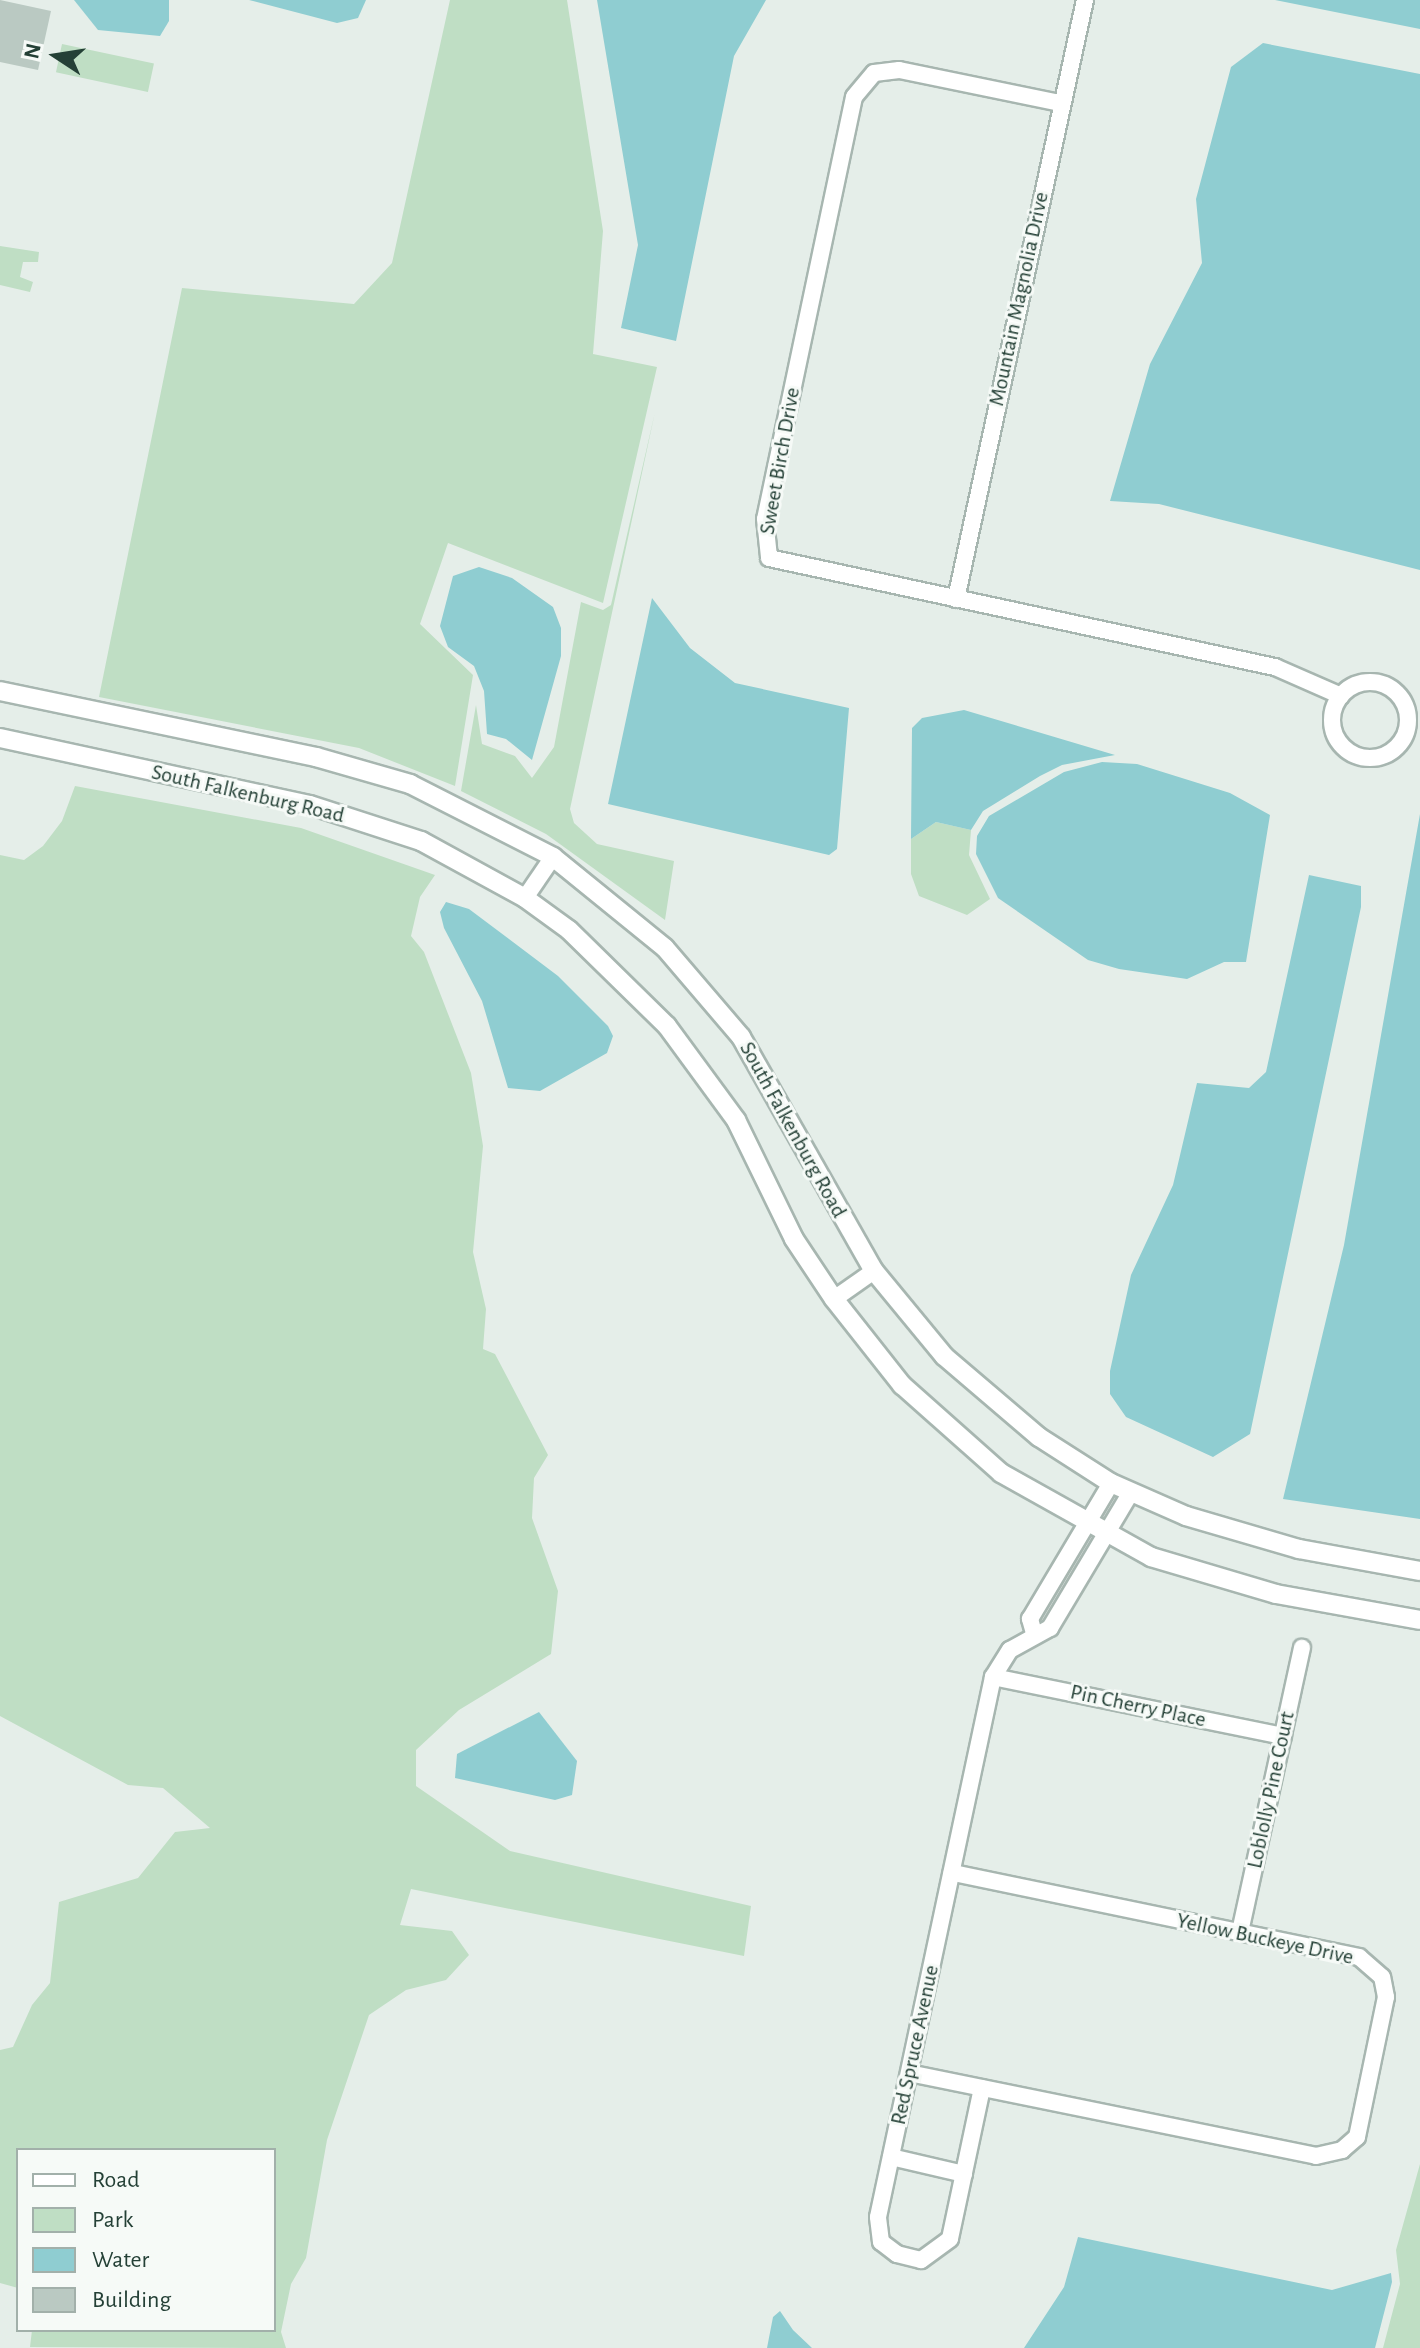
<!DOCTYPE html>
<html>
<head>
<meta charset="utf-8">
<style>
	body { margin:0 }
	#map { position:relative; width:1420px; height:2348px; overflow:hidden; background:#e5eee9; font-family:"Alegreya Sans",sans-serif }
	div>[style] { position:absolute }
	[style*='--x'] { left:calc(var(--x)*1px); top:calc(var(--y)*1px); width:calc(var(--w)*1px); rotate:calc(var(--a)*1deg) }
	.green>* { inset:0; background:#bfdec4; transform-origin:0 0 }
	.water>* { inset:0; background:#8fcdd1 }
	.building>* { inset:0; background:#bac9c2 }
	.roads { filter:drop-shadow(2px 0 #a7b6b0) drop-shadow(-2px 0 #a7b6b0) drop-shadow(0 2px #a7b6b0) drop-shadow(0 -2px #a7b6b0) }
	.minor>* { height:16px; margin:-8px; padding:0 8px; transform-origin:8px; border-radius:8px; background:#fff }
	.minor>.ring { margin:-8px; padding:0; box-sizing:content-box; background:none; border:16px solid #fff; border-radius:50% }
	.tertiary>* { height:18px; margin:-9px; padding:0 9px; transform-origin:9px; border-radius:9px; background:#fff }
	span { translate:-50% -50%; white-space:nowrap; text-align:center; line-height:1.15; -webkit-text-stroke:6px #f6faf7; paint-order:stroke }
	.street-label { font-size:22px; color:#244036 }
	.legend { position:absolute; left:16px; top:2148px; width:260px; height:184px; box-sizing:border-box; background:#f6faf7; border:2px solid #a2b0aa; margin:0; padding:10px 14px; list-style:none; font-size:24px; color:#244036 }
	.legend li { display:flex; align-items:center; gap:16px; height:40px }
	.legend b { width:40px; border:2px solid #a2b0aa }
	.north { position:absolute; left:16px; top:16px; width:80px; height:80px; -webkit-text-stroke:6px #f6faf7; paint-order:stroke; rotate:282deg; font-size:22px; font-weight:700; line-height:32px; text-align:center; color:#244036 }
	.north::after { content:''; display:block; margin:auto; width:28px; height:36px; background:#244036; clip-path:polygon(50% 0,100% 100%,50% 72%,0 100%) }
</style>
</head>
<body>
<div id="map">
	<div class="green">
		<div style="clip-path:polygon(450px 0,567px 0,603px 231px,593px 354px,657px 367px,603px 603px,448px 543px,420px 624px,473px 675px,455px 786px,359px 748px,99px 697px,182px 288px,354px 304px,392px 263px)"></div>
		<div style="left:62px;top:44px;width:94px;height:29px;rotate:12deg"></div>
		<div style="clip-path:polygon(0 246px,39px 252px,38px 262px,23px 262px,20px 277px,33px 282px,30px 292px,0 285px)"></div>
		<div style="clip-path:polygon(655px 412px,570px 809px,574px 823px,597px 844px,674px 861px,665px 920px,546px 834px,461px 791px,476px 705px,482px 744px,515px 756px,532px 778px,554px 747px,581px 602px,603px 610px,611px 605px)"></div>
		<div style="clip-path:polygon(75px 786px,301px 828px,435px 875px,420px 897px,411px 936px,424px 952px,471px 1073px,483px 1146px,473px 1252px,486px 1309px,483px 1349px,495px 1354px,548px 1455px,534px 1478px,532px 1518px,558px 1591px,551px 1654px,459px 1710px,416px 1750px,416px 1786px,510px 1851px,751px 1906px,744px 1956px,411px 1889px,400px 1925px,452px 1931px,469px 1955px,446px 1980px,406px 1990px,369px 2015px,327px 2140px,306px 2258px,291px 2284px,281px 2332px,286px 2348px,30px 2347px,32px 2330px,274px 2330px,274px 2150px,18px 2150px,18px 2288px,0 2283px,0 2050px,13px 2047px,32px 2005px,50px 1983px,59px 1902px,138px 1878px,175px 1832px,210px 1828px,163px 1788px,128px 1785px,0 1716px,0 855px,24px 860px,43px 846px,62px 821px)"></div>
		<div style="clip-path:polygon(936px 822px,971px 830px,969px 855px,990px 899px,967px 915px,919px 896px,911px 874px,911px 839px)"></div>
		<div style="clip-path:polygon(1420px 2164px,1420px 2348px,1383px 2348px,1400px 2284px,1396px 2250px)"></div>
	</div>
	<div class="water">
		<div style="clip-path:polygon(74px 0,169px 0,169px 21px,160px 36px,98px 30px)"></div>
		<div style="clip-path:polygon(249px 0,366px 0,358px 18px,337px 23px)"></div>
		<div style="clip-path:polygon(597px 0,766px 0,734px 56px,676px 341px,621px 328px,638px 245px)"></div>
		<div style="clip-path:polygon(1275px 0,1420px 0,1420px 29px)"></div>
		<div style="clip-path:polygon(1263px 43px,1420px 74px,1420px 570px,1159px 504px,1110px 501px,1150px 364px,1202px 263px,1196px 199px,1231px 67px)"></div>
		<div style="clip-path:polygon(479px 567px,512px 578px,553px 607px,561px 628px,561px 656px,532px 760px,506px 739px,487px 734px,484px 691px,474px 666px,448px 647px,440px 626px,453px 576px)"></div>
		<div style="clip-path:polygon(652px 598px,690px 648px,735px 683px,849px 708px,837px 849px,829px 855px,608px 804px)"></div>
		<div style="clip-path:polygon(964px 710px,1115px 755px,1062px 765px,1040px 776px,983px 811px,971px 830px,936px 822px,911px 839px,912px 728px,922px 718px)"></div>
		<div style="clip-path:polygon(1102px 762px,1137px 764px,1230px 793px,1270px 815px,1246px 962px,1224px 962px,1187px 979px,1119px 969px,1088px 960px,998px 898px,976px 854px,977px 836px,989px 816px,1064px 772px)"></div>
		<div style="clip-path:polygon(1420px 814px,1420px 1519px,1283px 1499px,1344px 1245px)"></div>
		<div style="clip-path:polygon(1309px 875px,1361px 886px,1361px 907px,1250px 1434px,1213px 1457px,1126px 1417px,1110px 1394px,1110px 1371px,1131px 1275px,1173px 1185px,1197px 1083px,1249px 1088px,1266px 1072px)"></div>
		<div style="clip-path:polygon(446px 902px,469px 909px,558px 976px,608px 1026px,613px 1036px,607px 1053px,540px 1091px,508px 1088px,482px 1001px,444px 928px,440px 912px)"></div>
		<div style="clip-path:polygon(539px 1712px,577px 1761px,572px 1795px,555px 1800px,455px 1778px,457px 1754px)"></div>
		<div style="clip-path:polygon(1078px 2237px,1332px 2290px,1391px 2273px,1392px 2282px,1375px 2348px,1024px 2348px,1064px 2287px)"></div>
		<div style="clip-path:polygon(780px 2311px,793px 2330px,812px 2348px,767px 2348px,773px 2317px)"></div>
	</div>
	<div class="building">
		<div style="clip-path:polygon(0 0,51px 11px,38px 70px,0 62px)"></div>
	</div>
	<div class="roads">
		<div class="minor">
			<div style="--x:1060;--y:103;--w:164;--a:-168.4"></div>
			<div style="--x:899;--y:70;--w:25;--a:173"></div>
			<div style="--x:874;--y:73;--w:31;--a:130"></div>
			<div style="--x:854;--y:97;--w:431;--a:101.9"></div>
			<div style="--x:765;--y:519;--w:39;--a:84"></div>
			<div style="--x:769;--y:558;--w:518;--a:12.16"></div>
			<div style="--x:1275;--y:667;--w:72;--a:23.7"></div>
			<div style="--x:956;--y:599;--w:613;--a:-77.85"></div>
			<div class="ring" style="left:1332px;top:682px;width:60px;height:60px"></div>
			<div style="--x:525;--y:898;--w:50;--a:-55.7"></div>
			<div style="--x:834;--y:1299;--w:49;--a:-35"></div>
			<div style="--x:1034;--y:1633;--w:15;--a:-106"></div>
			<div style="--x:1030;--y:1619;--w:158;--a:-59.2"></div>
			<div style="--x:993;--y:1677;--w:296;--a:11.5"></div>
			<div style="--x:1240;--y:1932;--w:291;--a:-77.7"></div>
			<div style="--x:909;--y:2073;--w:415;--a:11.5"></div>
			<div style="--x:1316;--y:2156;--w:27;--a:-13"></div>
			<div style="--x:1342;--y:2150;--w:20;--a:-41"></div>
			<div style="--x:1357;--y:2137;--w:143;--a:-78.3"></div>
			<div style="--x:1386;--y:1997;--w:20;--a:-101"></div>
			<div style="--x:1382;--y:1977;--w:30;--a:-139"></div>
			<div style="--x:1359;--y:1957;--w:416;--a:-168.3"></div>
			<div style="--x:982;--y:2088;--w:154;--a:102"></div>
			<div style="--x:950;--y:2239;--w:36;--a:144"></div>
			<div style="--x:921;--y:2260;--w:25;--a:-166"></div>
			<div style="--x:897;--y:2254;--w:20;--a:-143"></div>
			<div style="--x:881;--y:2242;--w:25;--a:-97"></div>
			<div style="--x:878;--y:2217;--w:552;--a:-77.98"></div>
			<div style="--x:993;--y:1677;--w:32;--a:-58"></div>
			<div style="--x:1010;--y:1650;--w:46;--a:-28.8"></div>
			<div style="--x:1050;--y:1628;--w:158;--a:-59.2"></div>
			<div style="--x:891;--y:2157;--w:75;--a:13.1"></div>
		</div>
		<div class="tertiary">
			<div style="--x:0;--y:691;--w:323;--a:11.8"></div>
			<div style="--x:316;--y:757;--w:98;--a:16"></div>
			<div style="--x:410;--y:784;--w:161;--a:27"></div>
			<div style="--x:553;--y:857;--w:144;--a:39.1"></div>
			<div style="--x:665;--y:948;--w:117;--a:49.5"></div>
			<div style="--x:741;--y:1037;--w:269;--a:60.4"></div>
			<div style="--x:874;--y:1271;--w:110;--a:50.5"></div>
			<div style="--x:944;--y:1356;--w:125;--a:40.5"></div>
			<div style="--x:1039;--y:1437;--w:85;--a:32.6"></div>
			<div style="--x:1111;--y:1483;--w:82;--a:23.7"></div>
			<div style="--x:1186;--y:1516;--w:118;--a:16.3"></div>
			<div style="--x:1299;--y:1549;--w:123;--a:10.3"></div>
			<div style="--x:0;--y:738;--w:317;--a:12.2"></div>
			<div style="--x:310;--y:805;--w:117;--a:18"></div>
			<div style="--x:421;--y:841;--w:119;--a:28.7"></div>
			<div style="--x:525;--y:898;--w:54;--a:36"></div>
			<div style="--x:569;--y:930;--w:137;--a:44.4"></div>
			<div style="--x:667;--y:1026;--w:117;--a:53.7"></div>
			<div style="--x:736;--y:1120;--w:132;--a:64"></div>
			<div style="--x:794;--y:1239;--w:72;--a:56.3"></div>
			<div style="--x:834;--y:1299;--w:110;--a:51.7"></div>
			<div style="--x:902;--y:1385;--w:132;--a:41.6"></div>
			<div style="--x:1001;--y:1473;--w:172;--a:29.2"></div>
			<div style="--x:1151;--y:1557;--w:130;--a:16.5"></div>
			<div style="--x:1276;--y:1594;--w:146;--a:10.2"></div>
		</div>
	</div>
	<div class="street-label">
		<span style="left:1019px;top:299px;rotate:-78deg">Mountain Magnolia Drive</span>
		<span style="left:780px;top:461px;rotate:-80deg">Sweet Birch Drive</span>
		<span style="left:248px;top:794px;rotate:13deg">South Falkenburg Road</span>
		<span style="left:793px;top:1130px;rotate:61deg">South Falkenburg Road</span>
		<span style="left:1138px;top:1706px;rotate:12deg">Pin Cherry Place</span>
		<span style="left:1271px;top:1790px;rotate:-78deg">Loblolly Pine Court</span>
		<span style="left:1265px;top:1939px;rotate:12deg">Yellow Buckeye Drive</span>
		<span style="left:915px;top:2045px;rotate:-78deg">Red Spruce Avenue</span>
	</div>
	<ul class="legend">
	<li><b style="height:10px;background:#fff"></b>Road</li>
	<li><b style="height:22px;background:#bfdec4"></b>Park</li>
	<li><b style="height:22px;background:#8fcdd1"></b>Water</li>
	<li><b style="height:22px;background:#bac9c2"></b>Building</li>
	</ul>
	<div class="north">N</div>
</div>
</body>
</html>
